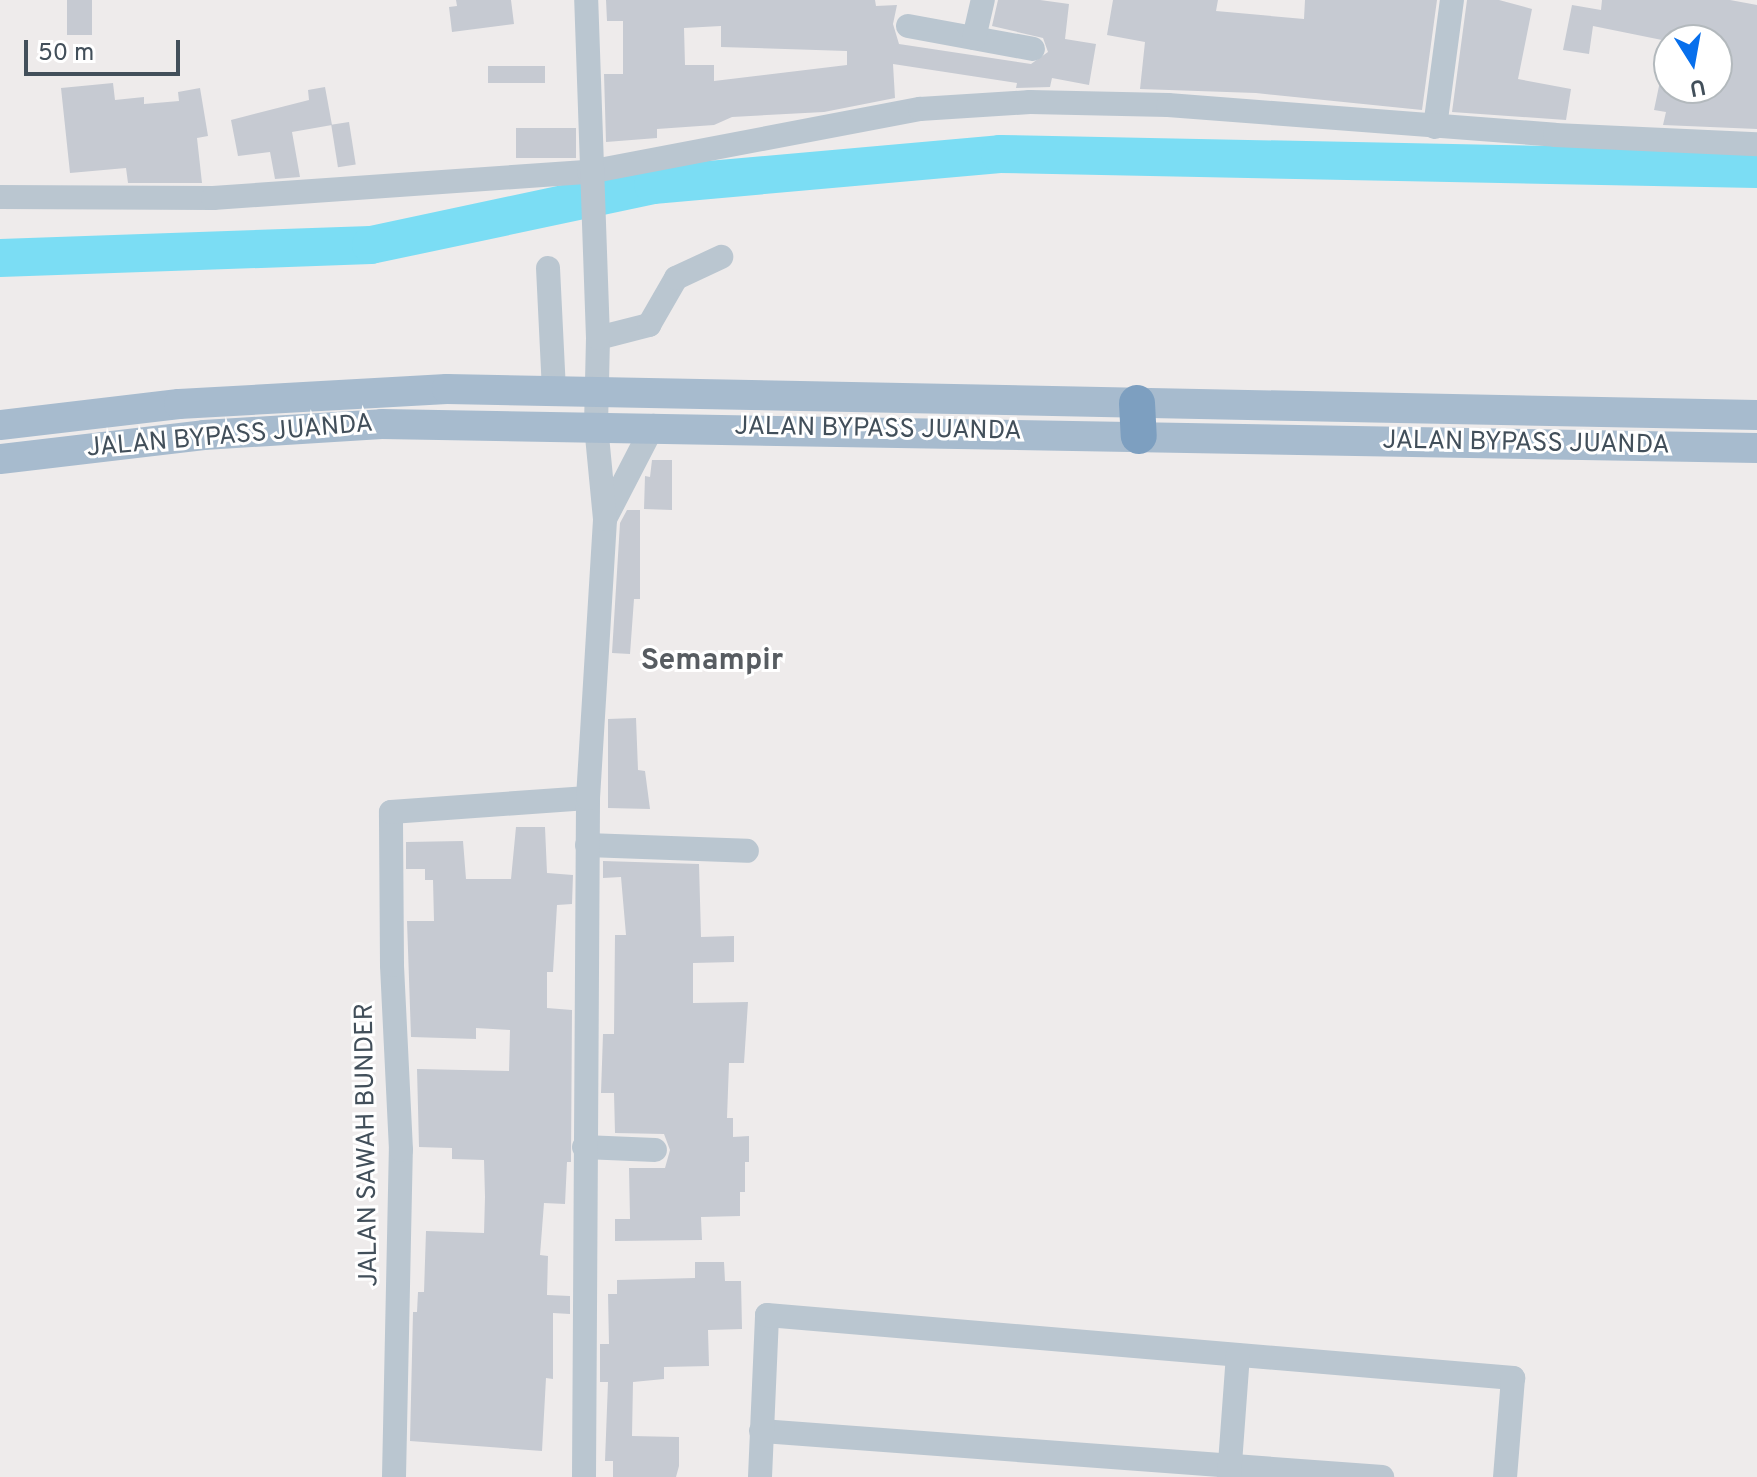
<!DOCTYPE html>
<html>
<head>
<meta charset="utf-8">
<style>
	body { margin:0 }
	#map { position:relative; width:1757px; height:1477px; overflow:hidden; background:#eeebeb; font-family:Overpass,sans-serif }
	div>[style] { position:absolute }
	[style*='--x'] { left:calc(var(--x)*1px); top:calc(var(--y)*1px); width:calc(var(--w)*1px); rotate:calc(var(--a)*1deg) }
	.river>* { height:38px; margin:-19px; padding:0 19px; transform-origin:19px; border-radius:19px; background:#7bddf4 }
	.building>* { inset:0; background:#c6cad2; transform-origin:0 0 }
	.minor>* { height:24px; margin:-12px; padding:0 12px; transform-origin:12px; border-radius:12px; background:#bac6d0 }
	.major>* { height:30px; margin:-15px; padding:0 15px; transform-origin:15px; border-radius:15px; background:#a7bbce }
	.highway>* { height:36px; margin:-18px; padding:0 18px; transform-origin:18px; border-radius:18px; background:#7d9fc0 }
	span { translate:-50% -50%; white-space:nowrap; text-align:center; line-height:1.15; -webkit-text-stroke:6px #fff; paint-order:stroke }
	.street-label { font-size:26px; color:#424f5a }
	.quarter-label { font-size:30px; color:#575c61; font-weight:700 }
	.north { position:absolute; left:1653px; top:24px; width:80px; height:80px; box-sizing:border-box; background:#fff; border:2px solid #b3b9bd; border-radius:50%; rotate:169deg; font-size:22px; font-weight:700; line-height:32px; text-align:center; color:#424f5a }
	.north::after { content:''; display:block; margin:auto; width:28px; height:36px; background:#076fec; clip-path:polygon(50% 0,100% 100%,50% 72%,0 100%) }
	.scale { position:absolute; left:24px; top:40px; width:156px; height:36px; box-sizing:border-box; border:4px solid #424f5a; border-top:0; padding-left:10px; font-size:24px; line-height:28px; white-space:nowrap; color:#424f5a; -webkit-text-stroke:6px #fff; paint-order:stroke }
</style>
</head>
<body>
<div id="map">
	<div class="river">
		<div style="--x:0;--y:258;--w:371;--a:-2"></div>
		<div style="--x:371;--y:245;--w:288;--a:-12"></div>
		<div style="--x:653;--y:185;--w:348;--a:-5.1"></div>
		<div style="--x:1000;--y:154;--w:757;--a:1.14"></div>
	</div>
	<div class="building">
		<div style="left:67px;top:0;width:25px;height:35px"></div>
		<div style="clip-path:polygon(456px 0,511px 0,514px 24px,452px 32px,449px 7px,457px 6px)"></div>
		<div style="clip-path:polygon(evenodd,606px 0,875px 0,876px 6px,897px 5px,893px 24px,899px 44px,1031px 64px,1048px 52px,1043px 38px,992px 26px,998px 0,1040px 0,1069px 4px,1065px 39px,1096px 44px,1089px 85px,1052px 78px,1050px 87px,1016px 88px,1017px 83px,893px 64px,895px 98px,824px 112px,732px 117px,714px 125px,657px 129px,657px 138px,606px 142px,604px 74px,623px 74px,623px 21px,607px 21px,606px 0,721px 26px,721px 47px,847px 51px,847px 65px,714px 81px,714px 65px,685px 65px,684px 28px,721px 26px)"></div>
		<div style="clip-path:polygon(1113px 0,1218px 0,1216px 11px,1304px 19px,1305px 0,1437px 0,1422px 110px,1256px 93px,1140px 89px,1145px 42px,1107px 35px)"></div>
		<div style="clip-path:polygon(1467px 0,1499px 0,1532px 9px,1518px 79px,1571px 89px,1566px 120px,1452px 112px)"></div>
		<div style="clip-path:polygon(1602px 0,1730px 0,1757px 5px,1757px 129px,1663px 125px,1666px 112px,1654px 110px,1659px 86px,1717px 94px,1717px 40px,1662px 40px,1593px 26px,1589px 54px,1563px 50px,1572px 5px,1601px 10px)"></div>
		<div style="left:545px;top:66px;width:17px;height:57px;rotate:90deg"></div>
		<div style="clip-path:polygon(113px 83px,115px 100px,144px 97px,144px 104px,179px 101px,178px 92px,200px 88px,208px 136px,197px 138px,202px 183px,128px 183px,126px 168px,70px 173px,61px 88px)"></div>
		<div style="clip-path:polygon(325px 87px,332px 125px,292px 132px,300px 177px,275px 179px,270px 152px,238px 156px,231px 120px,309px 100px,308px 90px)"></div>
		<div style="left:349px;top:122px;width:43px;height:18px;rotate:81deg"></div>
		<div style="left:576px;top:128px;width:30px;height:60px;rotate:90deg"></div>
		<div style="clip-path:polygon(652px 460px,672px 460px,672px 510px,644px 509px,645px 476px,650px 477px)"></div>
		<div style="clip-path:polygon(627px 510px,640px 510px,640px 599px,634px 599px,630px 654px,612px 653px,620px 523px)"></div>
		<div style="clip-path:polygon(636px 718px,638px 770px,645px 771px,650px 809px,608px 808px,608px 719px)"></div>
		<div style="clip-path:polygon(516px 827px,545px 827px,547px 873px,573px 875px,572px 904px,557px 905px,553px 972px,547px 972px,547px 1008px,572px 1010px,571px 1162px,567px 1162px,565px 1204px,544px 1203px,540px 1255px,548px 1256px,547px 1295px,570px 1296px,570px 1314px,553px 1313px,553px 1379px,546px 1378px,542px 1451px,410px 1441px,413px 1312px,417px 1312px,418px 1292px,424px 1292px,426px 1231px,484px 1233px,485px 1197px,484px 1160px,452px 1159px,452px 1148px,419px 1147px,417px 1069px,509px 1071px,510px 1030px,476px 1028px,476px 1039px,411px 1037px,407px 921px,434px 921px,433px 880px,425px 880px,425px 869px,406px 869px,406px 842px,463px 841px,466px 879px,511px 879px)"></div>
		<div style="clip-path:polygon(603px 861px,699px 864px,701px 937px,734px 936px,734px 962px,693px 963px,693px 1003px,748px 1002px,744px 1063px,729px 1063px,727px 1118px,733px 1118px,733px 1137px,749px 1136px,749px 1162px,745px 1162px,745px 1192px,740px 1192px,740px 1216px,701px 1217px,702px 1240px,615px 1241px,615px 1219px,630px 1219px,629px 1168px,665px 1168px,670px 1150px,664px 1134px,615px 1133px,614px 1093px,601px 1093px,603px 1034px,614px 1034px,615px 935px,626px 935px,621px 877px,603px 878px)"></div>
		<div style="clip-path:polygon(695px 1262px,724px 1262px,725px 1281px,741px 1281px,742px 1329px,708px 1330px,709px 1366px,664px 1367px,664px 1379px,633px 1382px,632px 1436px,679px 1437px,679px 1466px,676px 1477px,613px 1477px,613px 1461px,605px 1461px,608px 1382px,600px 1382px,600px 1344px,609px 1344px,608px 1294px,617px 1294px,617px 1280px,695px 1278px)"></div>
	</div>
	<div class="minor">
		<div style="--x:908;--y:26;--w:127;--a:10.4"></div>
		<div style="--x:974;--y:38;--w:39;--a:-77"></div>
		<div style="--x:1435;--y:127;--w:128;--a:-82.4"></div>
		<div style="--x:0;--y:197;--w:213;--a:0.3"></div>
		<div style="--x:213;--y:198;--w:377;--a:-4"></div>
		<div style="--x:589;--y:172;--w:337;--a:-10.8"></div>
		<div style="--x:920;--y:109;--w:110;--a:-3.6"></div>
		<div style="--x:1030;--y:102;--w:138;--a:1.2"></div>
		<div style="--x:1168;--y:105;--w:388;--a:4.4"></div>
		<div style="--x:1555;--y:135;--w:202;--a:2.6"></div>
		<div style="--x:548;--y:268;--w:123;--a:87.2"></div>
		<div style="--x:598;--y:338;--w:53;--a:-14.3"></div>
		<div style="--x:649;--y:325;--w:54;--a:-60.1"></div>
		<div style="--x:676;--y:278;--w:50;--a:-25"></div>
		<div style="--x:605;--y:519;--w:105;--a:-62.7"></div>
		<div style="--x:587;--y:845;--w:160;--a:2.1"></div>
		<div style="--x:584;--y:1147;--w:71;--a:2.4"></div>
		<div style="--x:761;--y:1431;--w:623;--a:4.24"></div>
		<div style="--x:394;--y:1477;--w:327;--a:-88.8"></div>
		<div style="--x:401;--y:1150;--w:185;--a:-92.8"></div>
		<div style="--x:392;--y:965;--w:153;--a:-90.4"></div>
		<div style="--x:391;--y:812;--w:197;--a:-4.1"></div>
		<div style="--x:584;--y:1477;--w:679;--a:-89.66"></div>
		<div style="--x:588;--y:798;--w:280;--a:-86.5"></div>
		<div style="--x:605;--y:519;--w:93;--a:-95.5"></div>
		<div style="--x:596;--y:426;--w:88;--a:-88.7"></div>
		<div style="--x:598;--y:338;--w:338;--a:-92"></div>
		<div style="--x:760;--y:1477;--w:162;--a:-87.5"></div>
		<div style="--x:767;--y:1315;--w:749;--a:4.83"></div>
		<div style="--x:1513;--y:1378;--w:99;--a:94.6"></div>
		<div style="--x:1229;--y:1477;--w:122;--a:-85.8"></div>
	</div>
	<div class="major">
		<div style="--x:0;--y:425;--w:180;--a:-6.7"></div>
		<div style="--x:179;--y:404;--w:268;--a:-3.2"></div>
		<div style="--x:447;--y:389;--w:1310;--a:1.14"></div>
		<div style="--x:0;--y:459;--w:205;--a:-6.7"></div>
		<div style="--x:204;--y:435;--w:178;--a:-3.5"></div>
		<div style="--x:382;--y:424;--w:1375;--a:1"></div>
	</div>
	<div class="highway">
		<div style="--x:1137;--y:403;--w:33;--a:87"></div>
	</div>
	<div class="street-label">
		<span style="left:878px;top:430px;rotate:1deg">JALAN BYPASS JUANDA</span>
		<span style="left:230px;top:437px;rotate:-5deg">JALAN BYPASS JUANDA</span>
		<span style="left:1526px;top:444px;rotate:1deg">JALAN BYPASS JUANDA</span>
		<span style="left:368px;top:1145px;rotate:-91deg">JALAN SAWAH BUNDER</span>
	</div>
	<div class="quarter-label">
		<span style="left:712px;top:662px">Semampir</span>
	</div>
	<div class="north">U</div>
	<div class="scale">50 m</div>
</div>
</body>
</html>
